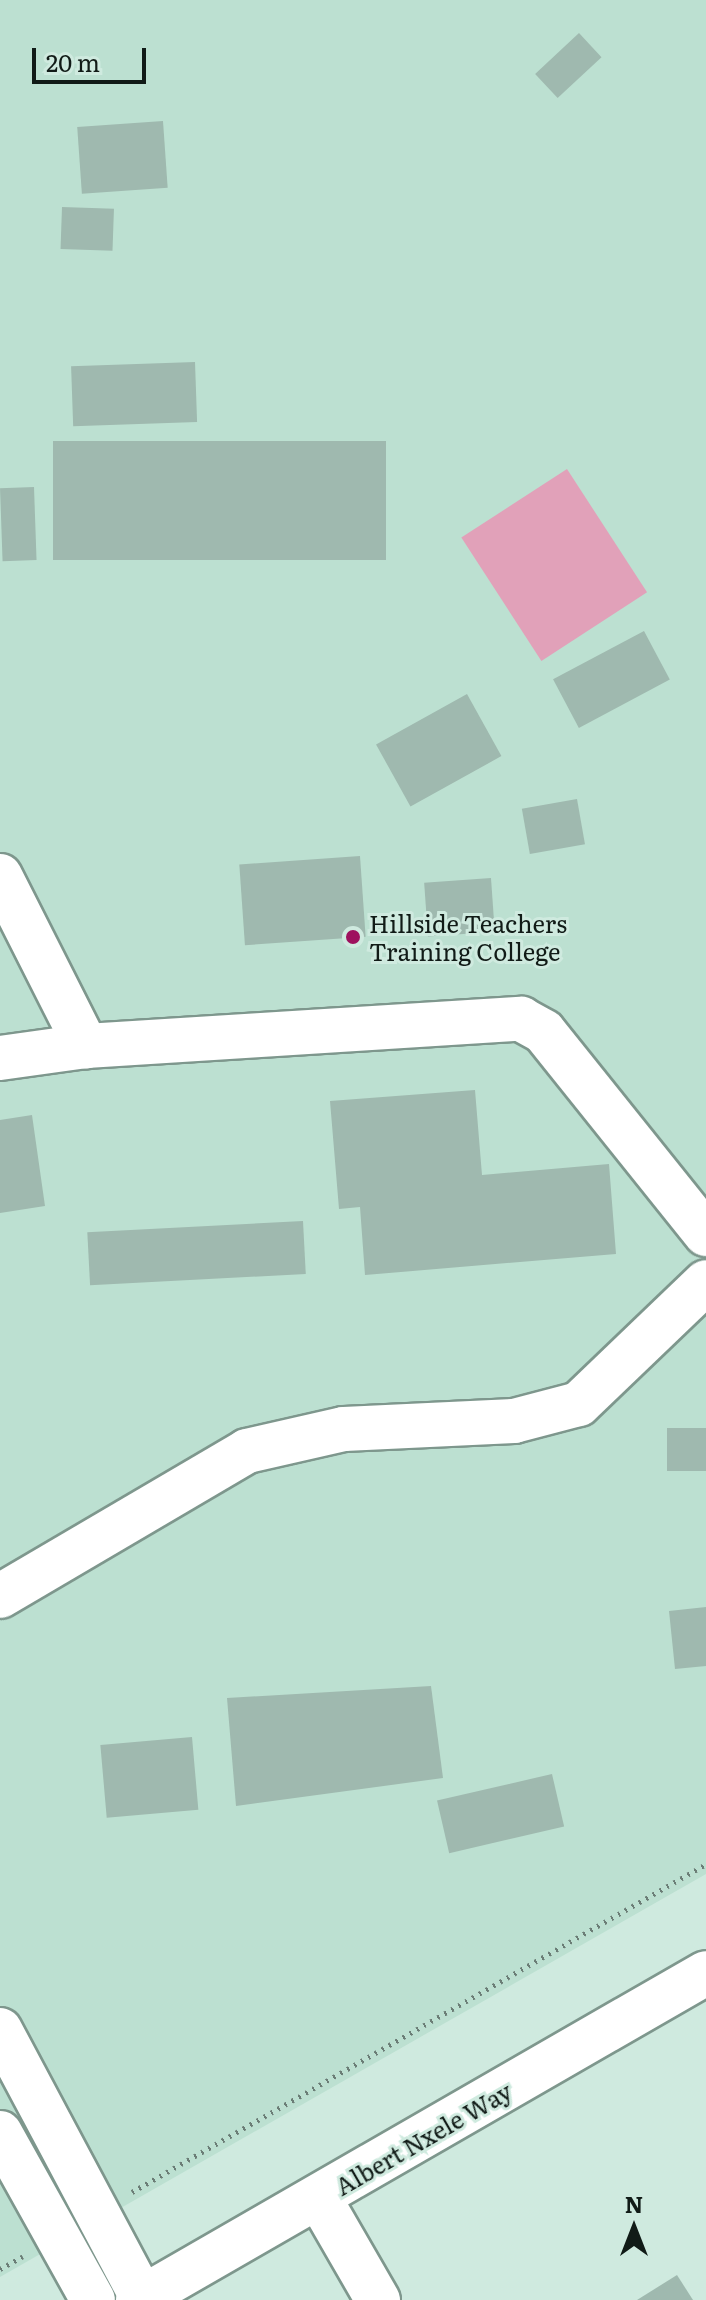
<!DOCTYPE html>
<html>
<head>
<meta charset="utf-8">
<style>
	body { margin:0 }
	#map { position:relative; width:706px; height:2300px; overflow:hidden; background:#cfeadf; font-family:Literata,serif }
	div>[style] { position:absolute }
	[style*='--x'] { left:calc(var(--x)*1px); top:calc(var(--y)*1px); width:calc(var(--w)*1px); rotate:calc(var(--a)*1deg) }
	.built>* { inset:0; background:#bce0d1 }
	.water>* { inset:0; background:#e1a1b9; transform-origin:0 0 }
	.building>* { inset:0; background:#9fb9af; transform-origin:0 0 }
	.path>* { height:5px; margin-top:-2.5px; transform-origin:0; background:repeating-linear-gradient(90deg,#6b7d76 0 2px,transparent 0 8px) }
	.roads { filter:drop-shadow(2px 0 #7e978d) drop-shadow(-2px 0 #7e978d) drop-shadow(0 2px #7e978d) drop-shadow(0 -2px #7e978d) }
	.minor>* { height:44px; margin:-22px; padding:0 22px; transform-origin:22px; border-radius:22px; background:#fff }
	.major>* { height:44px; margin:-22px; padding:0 22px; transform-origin:22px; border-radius:22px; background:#fff }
	.dots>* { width:22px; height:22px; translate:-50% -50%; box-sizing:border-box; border:4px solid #cfeadf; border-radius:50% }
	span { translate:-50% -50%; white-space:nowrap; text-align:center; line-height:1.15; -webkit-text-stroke:6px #cfeadf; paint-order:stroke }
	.poi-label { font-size:24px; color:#111b17 }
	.left { translate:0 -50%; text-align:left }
	.street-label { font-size:24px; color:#111b17 }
	.north { position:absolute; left:594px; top:2188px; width:80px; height:80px; -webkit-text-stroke:6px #cfeadf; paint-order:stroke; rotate:0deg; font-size:22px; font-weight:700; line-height:32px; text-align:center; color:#111b17 }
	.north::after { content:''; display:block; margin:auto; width:28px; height:36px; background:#111b17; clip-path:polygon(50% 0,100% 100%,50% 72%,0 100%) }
	.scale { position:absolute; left:32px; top:48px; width:114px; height:36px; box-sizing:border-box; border:4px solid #111b17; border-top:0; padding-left:10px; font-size:24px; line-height:28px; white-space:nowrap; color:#111b17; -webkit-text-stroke:6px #cfeadf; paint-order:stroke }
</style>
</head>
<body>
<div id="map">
	<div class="built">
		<div style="clip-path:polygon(0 0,706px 0,706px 1874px,0 2277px)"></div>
	</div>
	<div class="water">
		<div style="left:567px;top:469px;width:147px;height:126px;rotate:57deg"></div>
	</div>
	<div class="building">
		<div style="left:579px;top:33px;width:33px;height:60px;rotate:47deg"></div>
		<div style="left:163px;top:121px;width:67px;height:86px;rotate:86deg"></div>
		<div style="left:62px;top:207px;width:52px;height:42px;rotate:2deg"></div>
		<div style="left:195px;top:362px;width:60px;height:124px;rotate:88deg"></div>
		<div style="left:386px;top:441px;width:119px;height:333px;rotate:90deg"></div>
		<div style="left:34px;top:487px;width:73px;height:34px;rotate:88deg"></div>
		<div style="left:644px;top:631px;width:55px;height:103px;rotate:62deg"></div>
		<div style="left:467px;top:694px;width:71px;height:104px;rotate:61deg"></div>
		<div style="left:577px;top:799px;width:46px;height:56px;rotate:80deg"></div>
		<div style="left:360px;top:856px;width:81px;height:121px;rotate:86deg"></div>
		<div style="left:491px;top:878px;width:54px;height:67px;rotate:86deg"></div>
		<div style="clip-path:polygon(475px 1090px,482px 1175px,609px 1164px,616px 1254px,365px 1275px,360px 1207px,339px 1209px,330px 1101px)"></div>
		<div style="clip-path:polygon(32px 1115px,45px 1206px,0 1213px,0 1120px)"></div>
		<div style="left:303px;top:1221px;width:53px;height:216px;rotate:87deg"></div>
		<div style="left:667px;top:1428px;width:39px;height:43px"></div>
		<div style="clip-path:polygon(706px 1607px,706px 1666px,675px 1669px,669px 1611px)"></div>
		<div style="clip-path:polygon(431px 1686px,443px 1778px,236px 1806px,227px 1698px)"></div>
		<div style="left:192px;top:1737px;width:73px;height:92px;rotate:85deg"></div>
		<div style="left:552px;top:1774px;width:54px;height:118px;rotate:77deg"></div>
		<div style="clip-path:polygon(677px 2275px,693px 2300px,637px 2300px)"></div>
	</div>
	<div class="path">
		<div style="--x:132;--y:2192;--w:661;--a:-29.74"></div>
		<div style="--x:0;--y:2269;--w:26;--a:-29"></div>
	</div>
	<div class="roads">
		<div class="minor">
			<div style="--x:0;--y:876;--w:191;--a:63.2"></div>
			<div style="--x:0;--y:1058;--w:87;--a:-7.9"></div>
			<div style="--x:86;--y:1046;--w:436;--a:-3.6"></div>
			<div style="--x:521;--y:1019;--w:26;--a:29"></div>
			<div style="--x:544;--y:1032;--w:259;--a:51.3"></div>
			<div style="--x:0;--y:1596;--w:286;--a:-30.4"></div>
			<div style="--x:247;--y:1451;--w:99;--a:-12.8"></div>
			<div style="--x:344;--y:1429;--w:170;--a:-2.7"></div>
			<div style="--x:514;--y:1421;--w:67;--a:-14.7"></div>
			<div style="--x:579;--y:1404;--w:176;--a:-43.8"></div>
			<div style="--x:0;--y:2030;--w:302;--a:62"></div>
			<div style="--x:0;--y:2133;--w:191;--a:60.9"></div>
			<div style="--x:319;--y:2198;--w:118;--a:60"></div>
		</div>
		<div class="major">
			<div style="--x:138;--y:2300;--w:655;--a:-29.93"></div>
		</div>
	</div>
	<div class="dots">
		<div style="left:353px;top:937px;background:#9e115e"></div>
	</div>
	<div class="poi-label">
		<span class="left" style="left:369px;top:937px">Hillside Teachers<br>Training College</span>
	</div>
	<div class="street-label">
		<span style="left:423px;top:2138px;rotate:-30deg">Albert Nxele Way</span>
	</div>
	<div class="north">N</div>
	<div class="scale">20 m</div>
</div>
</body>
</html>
